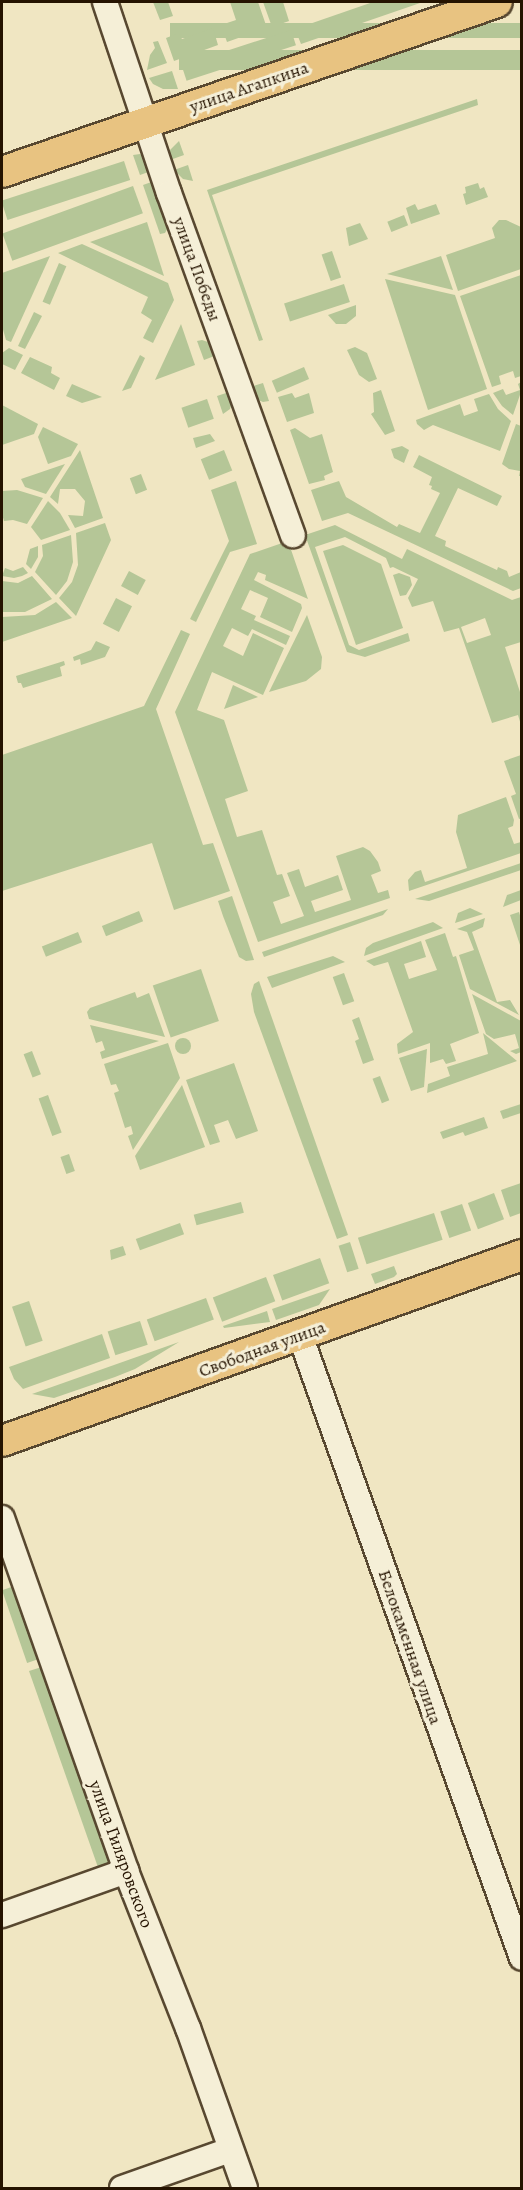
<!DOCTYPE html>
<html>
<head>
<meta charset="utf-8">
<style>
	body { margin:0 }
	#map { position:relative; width:523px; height:2190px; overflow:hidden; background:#f0e6c2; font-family:Alegreya,serif }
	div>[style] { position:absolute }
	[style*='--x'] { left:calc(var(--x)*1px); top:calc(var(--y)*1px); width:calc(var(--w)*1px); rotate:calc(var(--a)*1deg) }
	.green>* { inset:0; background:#b5c697; transform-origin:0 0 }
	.round { border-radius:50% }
	.roads { filter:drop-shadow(2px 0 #584830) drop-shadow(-2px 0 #584830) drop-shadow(0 2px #584830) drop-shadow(0 -2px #584830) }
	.minor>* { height:24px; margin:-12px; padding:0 12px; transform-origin:12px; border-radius:12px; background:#f5efd7 }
	.major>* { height:30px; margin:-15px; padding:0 15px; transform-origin:15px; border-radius:15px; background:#e8c381 }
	span { translate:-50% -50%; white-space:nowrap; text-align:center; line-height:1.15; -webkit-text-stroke:6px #f5efd7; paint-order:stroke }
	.street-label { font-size:18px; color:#251300 }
	.frame { position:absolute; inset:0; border:3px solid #251300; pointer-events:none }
</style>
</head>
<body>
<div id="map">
	<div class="green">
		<div style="clip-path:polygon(153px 2px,168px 2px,173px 16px,160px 20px)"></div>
		<div style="clip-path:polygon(230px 2px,258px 2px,267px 28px,227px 42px,221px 25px,236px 20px)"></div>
		<div style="clip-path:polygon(263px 2px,283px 2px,289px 21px,272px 27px)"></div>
		<div style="clip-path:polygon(373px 2px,423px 2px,301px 44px,295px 29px)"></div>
		<div style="left:521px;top:23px;width:15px;height:351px;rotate:90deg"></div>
		<div style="clip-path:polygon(213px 28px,218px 45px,174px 61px,166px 38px,179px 33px,182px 39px)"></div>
		<div style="left:291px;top:30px;width:16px;height:115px;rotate:72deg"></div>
		<div style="clip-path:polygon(158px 41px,167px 63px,147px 70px,150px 55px,155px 48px,153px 42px)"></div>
		<div style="left:521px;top:50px;width:20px;height:342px;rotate:90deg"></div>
		<div style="clip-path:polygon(172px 71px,178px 89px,163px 89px,153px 84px,149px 78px)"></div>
		<div style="clip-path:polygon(477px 99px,478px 105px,212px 195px,263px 340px,259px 341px,207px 190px)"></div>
		<div style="clip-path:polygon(179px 141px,184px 155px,170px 160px,170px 150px)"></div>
		<div style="clip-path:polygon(140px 154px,147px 157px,154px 170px,140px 175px,133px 155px)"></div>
		<div style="left:124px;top:161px;width:20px;height:129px;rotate:72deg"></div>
		<div style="clip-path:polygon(188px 165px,193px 181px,183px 179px,174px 170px)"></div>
		<div style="clip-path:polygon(157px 180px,170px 224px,165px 233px,160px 234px,143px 185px)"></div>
		<div style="clip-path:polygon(478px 183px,480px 189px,484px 187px,488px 197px,466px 205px,463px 194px,466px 193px,465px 187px)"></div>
		<div style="left:133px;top:186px;width:29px;height:139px;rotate:70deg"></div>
		<div style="clip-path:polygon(415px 204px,418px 210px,436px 204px,440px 214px,411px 224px,406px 208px)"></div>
		<div style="left:404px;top:215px;width:11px;height:18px;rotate:68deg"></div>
		<div style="clip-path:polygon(499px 220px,506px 220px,521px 227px,521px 269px,458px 291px,446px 255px,495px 238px,492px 228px)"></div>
		<div style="clip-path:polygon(147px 222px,164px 276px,90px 242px)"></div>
		<div style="clip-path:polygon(360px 223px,368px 239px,349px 246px,346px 228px)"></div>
		<div style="clip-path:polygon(82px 244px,168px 283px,174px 300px,153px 343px,143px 338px,152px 320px,141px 313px,148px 297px,58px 253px)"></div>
		<div style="left:332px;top:251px;width:28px;height:11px;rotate:71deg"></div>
		<div style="clip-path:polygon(50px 256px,11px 342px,6px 340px,2px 326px,2px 273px)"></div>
		<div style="clip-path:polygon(441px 256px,453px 290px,387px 274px)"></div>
		<div style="left:59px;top:263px;width:8px;height:42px;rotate:23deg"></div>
		<div style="clip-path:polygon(521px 275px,521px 376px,515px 378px,513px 371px,499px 376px,501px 384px,492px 387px,460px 296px)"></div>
		<div style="clip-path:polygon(385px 279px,455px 295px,487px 389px,428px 410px)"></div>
		<div style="left:344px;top:284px;width:19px;height:63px;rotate:72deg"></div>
		<div style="clip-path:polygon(356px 305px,356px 316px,346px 324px,336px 324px,328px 315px)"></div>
		<div style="clip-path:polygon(34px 312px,42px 316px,25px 349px,18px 346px)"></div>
		<div style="clip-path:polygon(181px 324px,195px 365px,155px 380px)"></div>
		<div style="clip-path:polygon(202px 340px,211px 343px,217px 355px,204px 360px,197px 341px)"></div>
		<div style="clip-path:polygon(355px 347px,367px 353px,377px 379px,369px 382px,359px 375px,347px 350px)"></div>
		<div style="clip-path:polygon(9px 348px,23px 355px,15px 370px,2px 364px,2px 353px)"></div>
		<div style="clip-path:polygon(140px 355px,145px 358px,131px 388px,122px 391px)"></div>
		<div style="clip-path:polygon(30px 357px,52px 367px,51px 373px,60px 378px,54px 390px,21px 373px)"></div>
		<div style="left:304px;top:367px;width:13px;height:35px;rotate:67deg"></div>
		<div style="clip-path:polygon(521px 382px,521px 392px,513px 415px,502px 406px,493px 393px,503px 389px,506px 395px,520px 390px,518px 384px)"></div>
		<div style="clip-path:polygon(263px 383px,269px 401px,263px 402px,256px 399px,250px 387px)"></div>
		<div style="clip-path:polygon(72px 384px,102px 397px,82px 403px,66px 396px)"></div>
		<div style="clip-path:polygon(381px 390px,395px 431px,385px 435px,371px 414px,374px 412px,373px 393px)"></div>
		<div style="clip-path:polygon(229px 392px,232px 402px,230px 409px,223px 414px,217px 396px)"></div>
		<div style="clip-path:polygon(292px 393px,295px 398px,309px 393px,314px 413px,287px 422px,278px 397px)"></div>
		<div style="clip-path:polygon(489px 394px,498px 409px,511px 421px,500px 451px,433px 425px,424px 430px,417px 424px,416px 420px,460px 404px,464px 416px,478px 411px,474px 399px)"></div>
		<div style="left:207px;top:399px;width:21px;height:27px;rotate:71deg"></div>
		<div style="clip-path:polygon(2px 405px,38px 424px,34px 434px,2px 445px)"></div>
		<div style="clip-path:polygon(516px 424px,521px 426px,522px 476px,519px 476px,520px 471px,509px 469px,502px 464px)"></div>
		<div style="clip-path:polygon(43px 427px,78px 444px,71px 456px,48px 464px,38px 437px)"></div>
		<div style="clip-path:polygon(295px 428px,310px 438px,322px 434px,333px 472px,324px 476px,325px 480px,309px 484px,290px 430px)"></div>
		<div style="clip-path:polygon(210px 434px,215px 441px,196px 448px,193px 438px)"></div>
		<div style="clip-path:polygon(402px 446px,409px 450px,404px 463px,394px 458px,391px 449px)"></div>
		<div style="clip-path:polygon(80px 450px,103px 518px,75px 528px,68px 515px,83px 516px,85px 501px,75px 489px,60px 489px,58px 504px,50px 497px)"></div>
		<div style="left:224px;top:450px;width:22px;height:25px;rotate:68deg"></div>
		<div style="clip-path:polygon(419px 455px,502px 496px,497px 506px,458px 488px,435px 536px,446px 541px,445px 546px,497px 570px,498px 567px,507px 571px,509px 577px,521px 572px,521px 588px,513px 591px,348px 513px,322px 521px,311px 490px,339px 481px,346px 497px,397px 527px,399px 524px,420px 533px,440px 493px,431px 489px,432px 486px,429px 485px,432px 477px,413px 467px)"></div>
		<div style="clip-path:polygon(65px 464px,46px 494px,25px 487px,21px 479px)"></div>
		<div style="left:141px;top:474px;width:17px;height:12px;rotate:69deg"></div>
		<div style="clip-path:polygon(236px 481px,257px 544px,230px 552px,196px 622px,190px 619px,229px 541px,211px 490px)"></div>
		<div style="clip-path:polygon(17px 490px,43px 498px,27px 524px,13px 520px,4px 521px,2px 514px,2px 491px)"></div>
		<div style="clip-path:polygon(48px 501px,60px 513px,70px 530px,41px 540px,31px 527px)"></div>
		<div style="clip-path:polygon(105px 523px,111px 540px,76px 616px,59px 598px,72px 582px,78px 565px,76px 533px)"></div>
		<div style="clip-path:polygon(evenodd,335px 525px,402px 559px,407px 549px,512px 600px,521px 597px,521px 642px,505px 647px,521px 695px,521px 725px,518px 715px,492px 723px,459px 628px,444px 632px,433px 601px,412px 607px,408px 598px,418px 579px,393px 567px,390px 568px,386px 558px,345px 537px,315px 547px,349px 645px,359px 650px,408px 633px,410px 641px,365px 657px,347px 652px,305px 535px,335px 525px,485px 618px,491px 635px,467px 643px,461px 627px,485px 618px)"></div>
		<div style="clip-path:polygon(71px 535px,73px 562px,67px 581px,56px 595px,35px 572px,43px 556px,42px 545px)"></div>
		<div style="clip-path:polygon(288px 541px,308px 599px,265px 580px,266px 575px,258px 572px,254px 580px,301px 604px,302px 608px,292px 632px,260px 617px,268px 598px,250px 590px,241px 609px,256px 616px,254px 620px,290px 636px,286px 645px,252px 629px,248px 636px,232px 628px,223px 646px,243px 656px,253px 633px,284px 648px,263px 695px,212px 672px,197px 710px,224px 720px,248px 791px,225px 799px,237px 837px,262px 830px,277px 875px,282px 874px,290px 896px,273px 902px,281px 924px,304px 916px,287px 873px,299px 869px,305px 887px,338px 875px,343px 890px,311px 901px,315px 912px,351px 900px,336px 856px,363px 847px,370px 851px,378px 862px,381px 871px,371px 875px,378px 893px,388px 890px,390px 898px,258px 942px,175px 712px,250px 554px)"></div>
		<div style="clip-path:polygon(343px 545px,381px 564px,403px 628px,356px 645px,323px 551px)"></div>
		<div style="clip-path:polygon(38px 546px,38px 557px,31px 569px,26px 564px,30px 549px)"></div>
		<div style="clip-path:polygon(23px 567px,28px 573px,22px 576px,14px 578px,2px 576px,5px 568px,13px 571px)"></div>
		<div style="left:129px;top:571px;width:19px;height:17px;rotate:28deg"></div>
		<div style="clip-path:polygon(399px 573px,410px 577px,412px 585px,406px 595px,400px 596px,393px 575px)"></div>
		<div style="clip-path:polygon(32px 576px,52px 599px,25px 612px,2px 612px,2px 581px,18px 583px)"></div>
		<div style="left:116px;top:598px;width:18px;height:29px;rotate:27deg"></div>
		<div style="clip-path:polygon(56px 602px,72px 618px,2px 642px,2px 617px,35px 615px)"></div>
		<div style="clip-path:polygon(307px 615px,322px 657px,321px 669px,306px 681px,269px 692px)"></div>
		<div style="clip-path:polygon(181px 630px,190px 634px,156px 709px,203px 845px,213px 843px,230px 891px,174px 910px,152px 843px,2px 891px,2px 755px,144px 706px)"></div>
		<div style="clip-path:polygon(96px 641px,110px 647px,105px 657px,81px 665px,80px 659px,74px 661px,73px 657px,91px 650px)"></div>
		<div style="clip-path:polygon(64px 661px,65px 665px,60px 667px,62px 676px,23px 688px,21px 683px,18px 683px,16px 676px)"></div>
		<div style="clip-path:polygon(233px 685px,258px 697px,224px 709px)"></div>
		<div style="clip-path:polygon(521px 755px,522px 818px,519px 819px,511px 796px,516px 794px,504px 761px)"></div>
		<div style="clip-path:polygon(506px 797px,514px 820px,513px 826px,508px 828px,514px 844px,521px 842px,521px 853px,409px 891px,408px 880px,415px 872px,421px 870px,425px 882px,467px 868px,456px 832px,458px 815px)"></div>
		<div style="clip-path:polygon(521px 863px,521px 870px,429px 901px,415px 899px)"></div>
		<div style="clip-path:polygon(521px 890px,521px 900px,503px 907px,507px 895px)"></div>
		<div style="clip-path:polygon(232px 896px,254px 960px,246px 961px,239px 957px,223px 916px,218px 901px)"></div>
		<div style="clip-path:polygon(470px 908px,483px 914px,455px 923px,458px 913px)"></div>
		<div style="clip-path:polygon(388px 909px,383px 915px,264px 957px,262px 952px)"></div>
		<div style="left:139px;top:911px;width:11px;height:40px;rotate:68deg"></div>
		<div style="clip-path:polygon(519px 912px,521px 919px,521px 948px,510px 915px)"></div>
		<div style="clip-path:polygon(485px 918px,483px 927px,472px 932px,497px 1002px,510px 1000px,519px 1015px,470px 989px,459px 955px,474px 950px,467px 932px,457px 929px)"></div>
		<div style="clip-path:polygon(433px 922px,443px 928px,364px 956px,366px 948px,373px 943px)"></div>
		<div style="left:78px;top:932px;width:11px;height:39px;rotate:68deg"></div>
		<div style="clip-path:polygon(445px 933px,453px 957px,456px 956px,479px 1033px,450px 1044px,456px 1061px,446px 1064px,443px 1059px,430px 1063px,430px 1043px,398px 1054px,397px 1044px,413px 1032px,388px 962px,374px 966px,366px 961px,421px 941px,426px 957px,404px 964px,409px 979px,437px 970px,425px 940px)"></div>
		<div style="clip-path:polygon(333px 956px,345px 962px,272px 988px,267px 977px)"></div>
		<div style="left:201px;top:969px;width:55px;height:51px;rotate:71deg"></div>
		<div style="left:344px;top:973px;width:30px;height:12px;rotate:70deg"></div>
		<div style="clip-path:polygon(259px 981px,348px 1235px,337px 1239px,254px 1012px,251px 994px,254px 984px)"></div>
		<div style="clip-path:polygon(135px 992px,137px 998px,149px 993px,165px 1037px,89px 1019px,87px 1012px,90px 1008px)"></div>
		<div style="clip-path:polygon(472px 994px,521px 1021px,521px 1052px,516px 1054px,510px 1051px,519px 1048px,515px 1034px,494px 1039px,486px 1034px)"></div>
		<div style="clip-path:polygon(359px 1017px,374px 1060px,363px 1064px,355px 1041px,359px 1039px,352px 1020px)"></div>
		<div style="clip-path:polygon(90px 1025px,103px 1028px,159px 1041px,102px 1059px,100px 1052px,105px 1050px,102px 1041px,96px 1043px)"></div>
		<div style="clip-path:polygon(483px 1033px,517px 1061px,427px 1093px,428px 1084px,450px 1076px,447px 1067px,488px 1054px)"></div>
		<div class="round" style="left:175px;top:1038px;width:16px;height:16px"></div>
		<div style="clip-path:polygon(168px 1043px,180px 1078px,133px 1150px,128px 1136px,133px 1134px,131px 1126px,125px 1128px,114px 1093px,119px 1091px,116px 1084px,111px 1085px,104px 1064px)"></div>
		<div style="clip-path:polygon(427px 1049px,424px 1087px,411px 1091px,399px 1058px)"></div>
		<div style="left:32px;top:1051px;width:25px;height:9px;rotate:69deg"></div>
		<div style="clip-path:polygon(234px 1063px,258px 1131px,236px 1139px,228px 1120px,214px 1125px,220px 1142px,210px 1145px,186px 1080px)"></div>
		<div style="left:380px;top:1076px;width:26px;height:8px;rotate:69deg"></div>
		<div style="clip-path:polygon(182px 1085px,205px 1147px,140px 1170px,135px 1156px)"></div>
		<div style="left:48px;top:1095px;width:40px;height:10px;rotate:70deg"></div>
		<div style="clip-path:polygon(521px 1104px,521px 1113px,503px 1119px,500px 1111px)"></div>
		<div style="clip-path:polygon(484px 1117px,488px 1128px,465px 1136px,463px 1132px,443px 1139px,440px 1132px)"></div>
		<div style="left:69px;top:1154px;width:18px;height:9px;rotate:71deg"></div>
		<div style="clip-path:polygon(521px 1183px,521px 1213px,510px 1217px,501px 1190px)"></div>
		<div style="left:494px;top:1193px;width:28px;height:28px;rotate:69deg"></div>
		<div style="left:241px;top:1202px;width:11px;height:49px;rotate:75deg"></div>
		<div style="left:462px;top:1204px;width:28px;height:23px;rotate:71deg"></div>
		<div style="left:434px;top:1213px;width:28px;height:80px;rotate:72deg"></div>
		<div style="left:180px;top:1223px;width:12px;height:47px;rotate:70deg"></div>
		<div style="left:350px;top:1242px;width:28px;height:12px;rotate:72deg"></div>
		<div style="clip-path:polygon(123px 1246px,126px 1255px,111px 1260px,110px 1250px)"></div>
		<div style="left:320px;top:1258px;width:27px;height:50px;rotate:70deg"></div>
		<div style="clip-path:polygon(394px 1266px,397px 1274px,394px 1277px,375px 1284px,371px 1274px)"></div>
		<div style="left:266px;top:1277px;width:26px;height:57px;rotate:69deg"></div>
		<div style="clip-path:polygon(330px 1289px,319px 1305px,276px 1320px,272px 1309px)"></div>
		<div style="left:206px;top:1298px;width:23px;height:63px;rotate:70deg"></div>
		<div style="left:29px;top:1301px;width:42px;height:18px;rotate:71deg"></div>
		<div style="clip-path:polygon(267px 1311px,270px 1322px,224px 1328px,223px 1326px)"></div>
		<div style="left:140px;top:1321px;width:25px;height:34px;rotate:72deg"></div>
		<div style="clip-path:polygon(102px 1334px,110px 1358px,23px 1389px,14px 1379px,9px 1367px)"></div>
		<div style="clip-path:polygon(179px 1342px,135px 1369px,115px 1377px,54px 1398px,32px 1394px)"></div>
		<div style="left:20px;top:1584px;width:77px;height:19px;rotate:71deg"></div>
		<div style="clip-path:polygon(48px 1665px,113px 1858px,110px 1864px,100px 1873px,29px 1671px)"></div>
	</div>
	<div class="roads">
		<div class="minor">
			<div style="--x:105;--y:2;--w:201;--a:71.5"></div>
			<div style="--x:169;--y:193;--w:364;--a:70.1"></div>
			<div style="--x:300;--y:1335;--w:661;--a:70.39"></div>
			<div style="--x:2;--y:1518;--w:374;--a:70.6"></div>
			<div style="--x:126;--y:1871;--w:169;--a:68.5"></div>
			<div style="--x:188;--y:2028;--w:170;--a:70.4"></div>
			<div style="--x:2;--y:1915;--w:132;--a:-19.5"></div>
			<div style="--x:122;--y:2188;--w:114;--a:-19.4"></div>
		</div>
		<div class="major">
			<div style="--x:2;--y:172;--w:523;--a:-18.95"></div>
			<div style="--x:2;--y:1441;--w:552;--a:-19.68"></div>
		</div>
	</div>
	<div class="street-label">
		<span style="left:249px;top:87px;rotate:-19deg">улица Агапкина</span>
		<span style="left:197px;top:269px;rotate:70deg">улица Победы</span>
		<span style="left:262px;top:1349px;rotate:-20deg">Свободная улица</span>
		<span style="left:410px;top:1647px;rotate:71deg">Белокаменная улица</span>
		<span style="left:121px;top:1854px;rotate:70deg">улица Гиляровского</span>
	</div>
	<div class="frame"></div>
</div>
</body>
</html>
